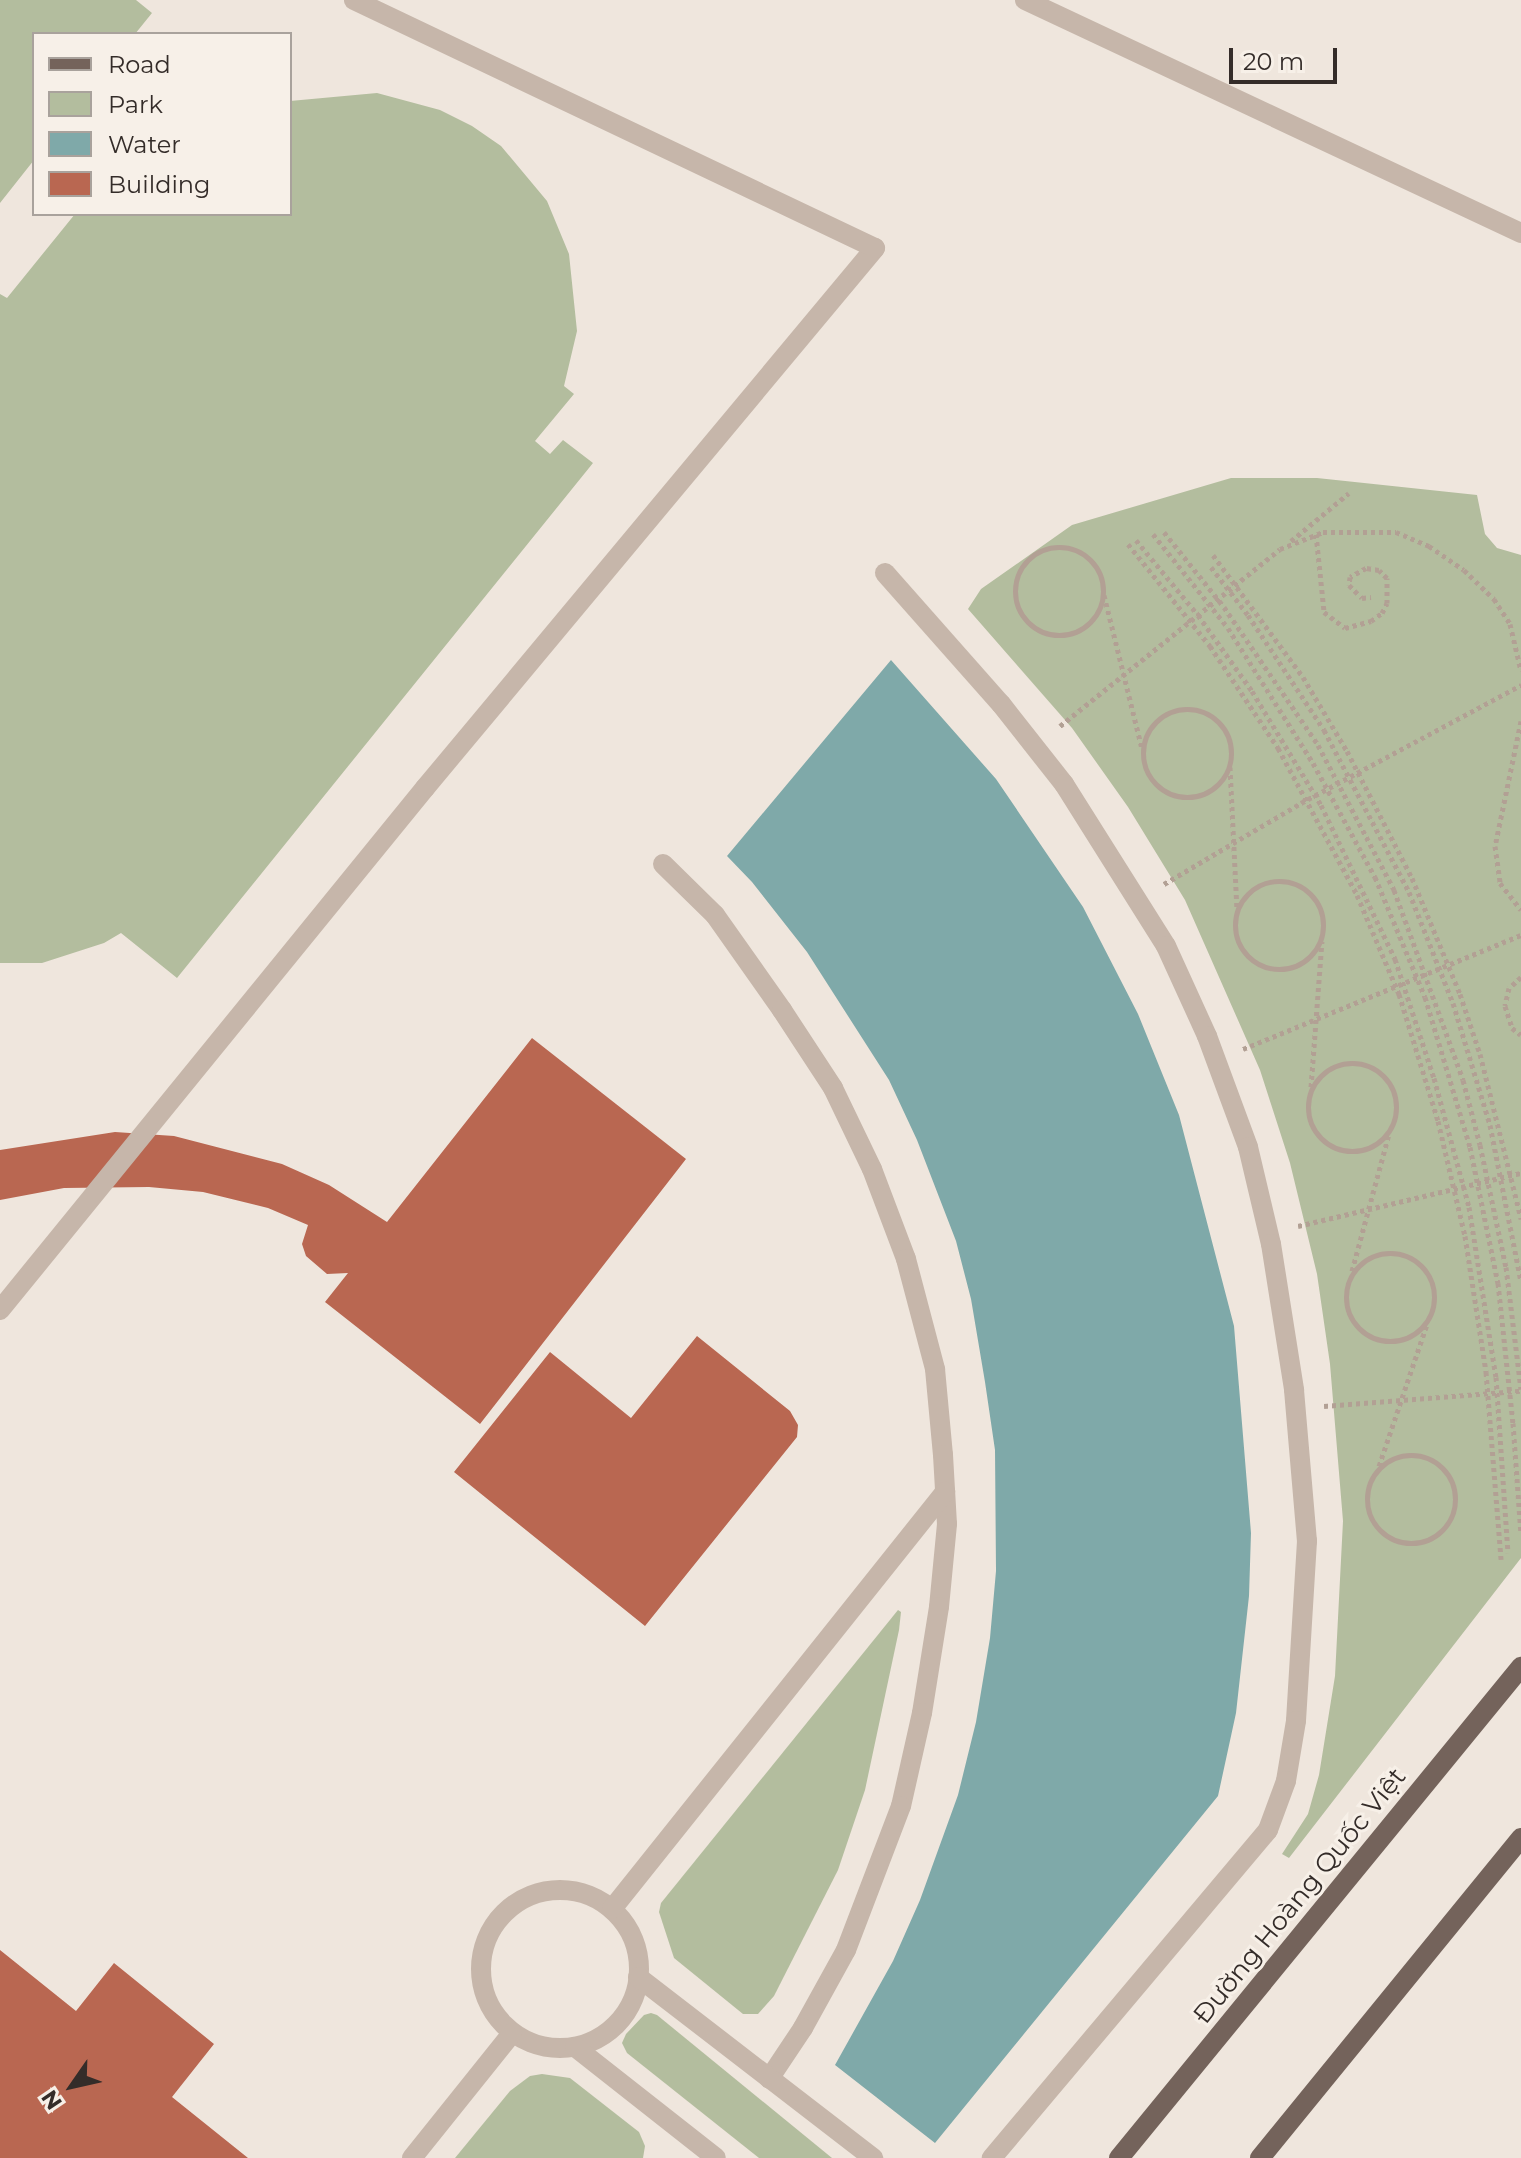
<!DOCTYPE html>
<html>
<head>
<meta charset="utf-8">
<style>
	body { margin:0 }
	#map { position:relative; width:1521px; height:2158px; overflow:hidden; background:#efe6dd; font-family:Montserrat,sans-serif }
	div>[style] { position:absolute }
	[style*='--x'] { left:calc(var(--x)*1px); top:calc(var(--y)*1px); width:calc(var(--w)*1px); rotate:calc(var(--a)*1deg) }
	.green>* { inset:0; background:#b3bd9e }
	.water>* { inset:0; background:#7fa9a9 }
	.building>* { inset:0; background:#b96751 }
	.path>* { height:5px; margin-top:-2.5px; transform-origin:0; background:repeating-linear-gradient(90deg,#b2a094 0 4px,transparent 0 8px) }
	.path>.ring { margin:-2.5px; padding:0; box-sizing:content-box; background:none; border:5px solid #b2a094; border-radius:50% }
	.minor>* { height:20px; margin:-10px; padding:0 10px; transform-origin:10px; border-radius:10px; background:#c6b6aa }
	.minor>.ring { margin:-10px; padding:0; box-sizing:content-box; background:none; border:20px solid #c6b6aa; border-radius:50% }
	.major>* { height:20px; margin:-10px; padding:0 10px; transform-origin:10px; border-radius:10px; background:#74635b }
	span { translate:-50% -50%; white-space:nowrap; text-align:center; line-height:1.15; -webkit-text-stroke:6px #f7f0e8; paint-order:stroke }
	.street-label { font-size:26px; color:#342c29 }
	.legend { position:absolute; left:32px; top:32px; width:260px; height:184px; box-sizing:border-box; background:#f7f0e8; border:2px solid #a9a29c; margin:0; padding:10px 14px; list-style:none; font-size:24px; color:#342c29 }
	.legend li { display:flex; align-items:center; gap:16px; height:40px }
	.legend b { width:40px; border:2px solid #a9a29c }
	.north { position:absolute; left:32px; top:2046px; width:80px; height:80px; -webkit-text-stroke:6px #f7f0e8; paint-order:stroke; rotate:236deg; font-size:22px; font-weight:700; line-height:32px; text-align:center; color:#342c29 }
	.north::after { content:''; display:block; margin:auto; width:28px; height:36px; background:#342c29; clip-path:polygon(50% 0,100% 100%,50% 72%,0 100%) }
	.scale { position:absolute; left:1229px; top:48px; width:108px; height:36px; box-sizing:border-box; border:4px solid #342c29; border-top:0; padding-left:10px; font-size:24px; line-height:28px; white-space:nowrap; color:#342c29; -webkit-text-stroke:6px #f7f0e8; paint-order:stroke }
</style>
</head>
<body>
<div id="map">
	<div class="green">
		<div style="clip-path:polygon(0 0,136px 0,152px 13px,135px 34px,34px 34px,34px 160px,0 203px)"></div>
		<div style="clip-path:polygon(377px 93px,440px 110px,472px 126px,501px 146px,547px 201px,569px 254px,577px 331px,564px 386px,574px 394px,535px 441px,550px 454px,563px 440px,593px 463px,177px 978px,121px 933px,104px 943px,42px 963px,0 963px,0 294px,7px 298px,75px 214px,290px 214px,290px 101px)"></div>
		<div style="clip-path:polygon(1231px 478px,1317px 478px,1477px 495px,1485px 534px,1497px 548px,1521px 555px,1521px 1558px,1289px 1858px,1282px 1854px,1308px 1814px,1319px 1775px,1335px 1676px,1343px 1521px,1330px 1364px,1317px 1274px,1290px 1163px,1260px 1070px,1185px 900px,1128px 807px,1072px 728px,968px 609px,981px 589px,1072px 525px)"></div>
		<div style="clip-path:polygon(898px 1610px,901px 1612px,899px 1630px,865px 1790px,838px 1870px,774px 1996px,758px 2014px,743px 2014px,674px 1958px,659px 1912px,661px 1903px)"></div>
		<div style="clip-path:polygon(651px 2013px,657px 2015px,832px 2158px,759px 2158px,627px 2053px,622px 2043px,626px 2034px,644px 2015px)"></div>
		<div style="clip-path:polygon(542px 2074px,570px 2078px,639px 2132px,645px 2146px,643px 2158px,455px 2158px,510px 2091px,530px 2076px)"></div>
	</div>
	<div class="water">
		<div style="clip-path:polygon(891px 660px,996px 779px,1083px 907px,1138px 1014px,1179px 1115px,1234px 1326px,1251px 1533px,1249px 1596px,1236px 1713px,1218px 1796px,935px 2143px,835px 2065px,893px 1961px,920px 1900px,958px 1795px,976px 1722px,990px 1638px,996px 1571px,995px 1450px,985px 1382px,971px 1299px,956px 1241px,917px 1140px,889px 1080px,807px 952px,752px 882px,727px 856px)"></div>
	</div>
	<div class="building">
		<div style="clip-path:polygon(532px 1038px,686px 1159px,480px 1424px,325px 1302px,348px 1273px,327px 1274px,306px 1256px,302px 1244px,308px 1225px,268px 1208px,203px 1192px,149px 1187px,64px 1188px,0 1200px,0 1150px,115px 1132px,174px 1136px,282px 1164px,329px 1185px,387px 1222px)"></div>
		<div style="clip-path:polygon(697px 1336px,790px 1411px,798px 1425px,797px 1437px,645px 1626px,454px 1472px,550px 1352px,631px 1418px)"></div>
		<div style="clip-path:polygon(0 1950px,76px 2011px,114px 1963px,214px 2044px,172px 2097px,248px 2158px,0 2158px)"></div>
	</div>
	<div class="path">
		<div style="--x:1164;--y:532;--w:96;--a:51.3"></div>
		<div style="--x:1224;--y:607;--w:167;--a:55.7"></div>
		<div style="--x:1318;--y:745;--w:164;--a:62.3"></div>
		<div style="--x:1394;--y:890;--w:202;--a:70"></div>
		<div style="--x:1463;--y:1080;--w:67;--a:75.3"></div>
		<div style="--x:1480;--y:1145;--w:125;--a:78"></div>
		<div style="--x:1506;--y:1267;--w:123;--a:83"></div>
		<div style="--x:1153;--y:534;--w:120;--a:51.4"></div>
		<div style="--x:1228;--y:628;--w:160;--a:57.8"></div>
		<div style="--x:1313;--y:763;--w:130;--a:61.5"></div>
		<div style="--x:1375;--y:877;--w:130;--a:67.4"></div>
		<div style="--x:1425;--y:997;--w:157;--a:73.3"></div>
		<div style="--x:1470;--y:1147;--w:139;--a:78.4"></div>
		<div style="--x:1498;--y:1283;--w:141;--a:83.9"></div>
		<div style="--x:1513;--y:1423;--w:111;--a:85.9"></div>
		<div style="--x:1316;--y:534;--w:78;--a:84.1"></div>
		<div style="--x:1324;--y:612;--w:26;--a:37"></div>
		<div style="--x:1345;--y:628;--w:27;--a:-15"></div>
		<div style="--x:1371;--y:621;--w:14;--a:-36"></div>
		<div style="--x:1382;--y:613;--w:11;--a:-63"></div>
		<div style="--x:1387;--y:603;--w:25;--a:-90"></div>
		<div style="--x:1387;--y:578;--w:11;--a:-135"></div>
		<div style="--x:1379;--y:570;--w:13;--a:-171"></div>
		<div style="--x:1366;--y:568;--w:18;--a:151"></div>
		<div style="--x:1350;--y:577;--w:8;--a:97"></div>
		<div style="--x:1349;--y:585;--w:18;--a:45"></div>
		<div style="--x:1362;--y:598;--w:9;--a:-6"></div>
		<div style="--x:1136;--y:540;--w:97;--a:50.4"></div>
		<div style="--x:1198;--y:615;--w:93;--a:54.6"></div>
		<div style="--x:1252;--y:691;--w:133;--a:58.8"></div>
		<div style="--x:1321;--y:805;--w:171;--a:64.3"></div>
		<div style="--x:1395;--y:959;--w:125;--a:71.9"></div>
		<div style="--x:1434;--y:1078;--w:134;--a:74.8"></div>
		<div style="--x:1469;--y:1207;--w:172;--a:81"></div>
		<div style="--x:1496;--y:1377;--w:176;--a:86.1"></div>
		<div style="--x:1291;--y:541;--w:75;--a:-39.6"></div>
		<div style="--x:1128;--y:544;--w:131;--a:51.2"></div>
		<div style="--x:1210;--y:646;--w:123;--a:56.3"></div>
		<div style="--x:1278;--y:748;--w:167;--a:61.7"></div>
		<div style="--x:1357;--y:895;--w:108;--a:67"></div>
		<div style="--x:1399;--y:994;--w:133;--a:72.9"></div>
		<div style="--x:1438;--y:1121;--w:118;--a:76.8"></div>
		<div style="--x:1465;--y:1236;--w:138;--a:81.2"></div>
		<div style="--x:1486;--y:1372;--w:188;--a:85.4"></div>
		<div class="ring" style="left:1015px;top:547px;width:83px;height:83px"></div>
		<div style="--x:1213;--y:555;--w:152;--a:53.6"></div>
		<div style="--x:1303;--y:677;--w:86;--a:59.3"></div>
		<div style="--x:1347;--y:751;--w:143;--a:62.9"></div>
		<div style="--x:1412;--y:878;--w:126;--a:67.5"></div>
		<div style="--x:1460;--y:994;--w:63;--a:71.6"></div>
		<div style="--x:1480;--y:1054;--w:170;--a:76"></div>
		<div style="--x:1211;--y:567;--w:61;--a:52.4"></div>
		<div style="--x:1248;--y:615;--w:138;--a:56.5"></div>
		<div style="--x:1324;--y:730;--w:183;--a:62.3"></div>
		<div style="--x:1409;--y:892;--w:119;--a:68.4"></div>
		<div style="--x:1453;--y:1003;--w:127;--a:73.1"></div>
		<div style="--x:1490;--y:1125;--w:160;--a:78.8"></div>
		<div style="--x:1104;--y:595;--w:159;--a:76.1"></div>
		<div class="ring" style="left:1143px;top:709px;width:83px;height:83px"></div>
		<div style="--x:1521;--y:721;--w:128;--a:101.7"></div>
		<div style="--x:1495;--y:846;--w:37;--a:82"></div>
		<div style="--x:1500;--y:883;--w:34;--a:52"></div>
		<div style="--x:1060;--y:726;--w:282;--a:-38.8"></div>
		<div style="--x:1280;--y:549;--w:46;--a:-21.6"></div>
		<div style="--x:1323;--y:532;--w:73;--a:0"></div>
		<div style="--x:1396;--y:532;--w:36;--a:23"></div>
		<div style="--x:1429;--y:546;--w:42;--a:34.4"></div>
		<div style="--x:1464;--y:570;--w:42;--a:44"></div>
		<div style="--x:1494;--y:599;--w:30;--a:57"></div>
		<div style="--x:1510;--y:624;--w:48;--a:76.8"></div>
		<div style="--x:1230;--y:767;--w:141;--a:87.2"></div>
		<div class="ring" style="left:1235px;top:881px;width:83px;height:83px"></div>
		<div style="--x:1164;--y:884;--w:159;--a:-30.6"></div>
		<div style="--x:1301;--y:803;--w:250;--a:-28.2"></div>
		<div style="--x:1521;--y:977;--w:16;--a:137"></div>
		<div style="--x:1509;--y:988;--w:18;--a:103"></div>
		<div style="--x:1505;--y:1006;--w:23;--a:72"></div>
		<div style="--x:1512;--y:1028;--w:11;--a:38"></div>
		<div style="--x:1243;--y:1049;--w:300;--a:-22.3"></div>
		<div class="ring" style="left:1308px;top:1063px;width:83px;height:83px"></div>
		<div style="--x:1311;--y:1087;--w:146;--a:-85.7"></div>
		<div style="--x:1298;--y:1226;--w:229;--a:-13.4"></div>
		<div class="ring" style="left:1346px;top:1253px;width:83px;height:83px"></div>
		<div style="--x:1352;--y:1271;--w:142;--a:-74.9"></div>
		<div style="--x:1324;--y:1406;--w:198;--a:-4.4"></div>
		<div class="ring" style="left:1367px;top:1455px;width:83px;height:83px"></div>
		<div style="--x:1379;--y:1466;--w:150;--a:-71.3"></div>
	</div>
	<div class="minor">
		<div style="--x:1025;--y:0;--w:548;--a:25.16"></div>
		<div style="--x:885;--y:573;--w:175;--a:48.5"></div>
		<div style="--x:1001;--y:704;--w:102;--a:51.8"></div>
		<div style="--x:1064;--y:784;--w:191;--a:57.8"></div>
		<div style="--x:1166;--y:946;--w:99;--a:65.5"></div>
		<div style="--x:1207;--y:1036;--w:118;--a:69.7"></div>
		<div style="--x:1248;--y:1147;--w:100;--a:76.7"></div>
		<div style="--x:1271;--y:1244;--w:148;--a:81"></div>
		<div style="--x:1294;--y:1390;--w:152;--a:85.1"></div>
		<div style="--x:1307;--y:1541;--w:180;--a:93.5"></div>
		<div style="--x:1296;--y:1721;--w:61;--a:99.5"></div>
		<div style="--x:1286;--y:1781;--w:52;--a:110.2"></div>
		<div style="--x:1268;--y:1830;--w:429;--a:130.1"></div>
		<div style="--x:663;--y:864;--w:73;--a:44.4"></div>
		<div style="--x:715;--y:915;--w:116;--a:54.8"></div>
		<div style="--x:782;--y:1010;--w:93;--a:56.8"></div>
		<div style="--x:833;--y:1088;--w:90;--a:64.3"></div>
		<div style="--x:872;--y:1169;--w:96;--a:69.3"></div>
		<div style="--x:906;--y:1259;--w:114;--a:75.2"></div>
		<div style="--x:935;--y:1369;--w:86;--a:84.7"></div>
		<div style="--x:943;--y:1455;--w:69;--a:86.7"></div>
		<div style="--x:947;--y:1524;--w:83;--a:95.5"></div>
		<div style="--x:939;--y:1607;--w:107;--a:99.1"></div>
		<div style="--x:922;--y:1713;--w:95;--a:102.7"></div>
		<div style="--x:901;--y:1806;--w:154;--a:110.9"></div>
		<div style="--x:846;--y:1950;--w:89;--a:118.9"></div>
		<div style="--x:803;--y:2028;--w:61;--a:123.7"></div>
		<div style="--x:0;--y:1310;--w:673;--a:-50.85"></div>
		<div style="--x:425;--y:788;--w:703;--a:-50.19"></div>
		<div style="--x:875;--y:248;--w:577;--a:-154.55"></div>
		<div class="ring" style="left:481px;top:1890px;width:138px;height:138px"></div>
		<div style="--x:612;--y:1909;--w:534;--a:-51.39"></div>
		<div style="--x:638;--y:1977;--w:297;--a:37.6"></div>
		<div style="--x:575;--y:2047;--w:179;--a:38.2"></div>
		<div style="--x:412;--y:2158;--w:160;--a:-51.3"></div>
	</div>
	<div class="major">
		<div style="--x:1119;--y:2158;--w:635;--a:-50.69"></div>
		<div style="--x:1260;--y:2158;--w:413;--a:-50.8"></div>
	</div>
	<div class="street-label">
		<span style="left:1300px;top:1896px;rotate:-51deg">Đường Hoàng Quốc Việt</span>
	</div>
	<ul class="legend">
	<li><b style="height:10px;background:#74635b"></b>Road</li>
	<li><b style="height:22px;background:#b3bd9e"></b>Park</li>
	<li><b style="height:22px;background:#7fa9a9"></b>Water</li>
	<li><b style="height:22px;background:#b96751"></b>Building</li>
	</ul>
	<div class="north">N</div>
	<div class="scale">20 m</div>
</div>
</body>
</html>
